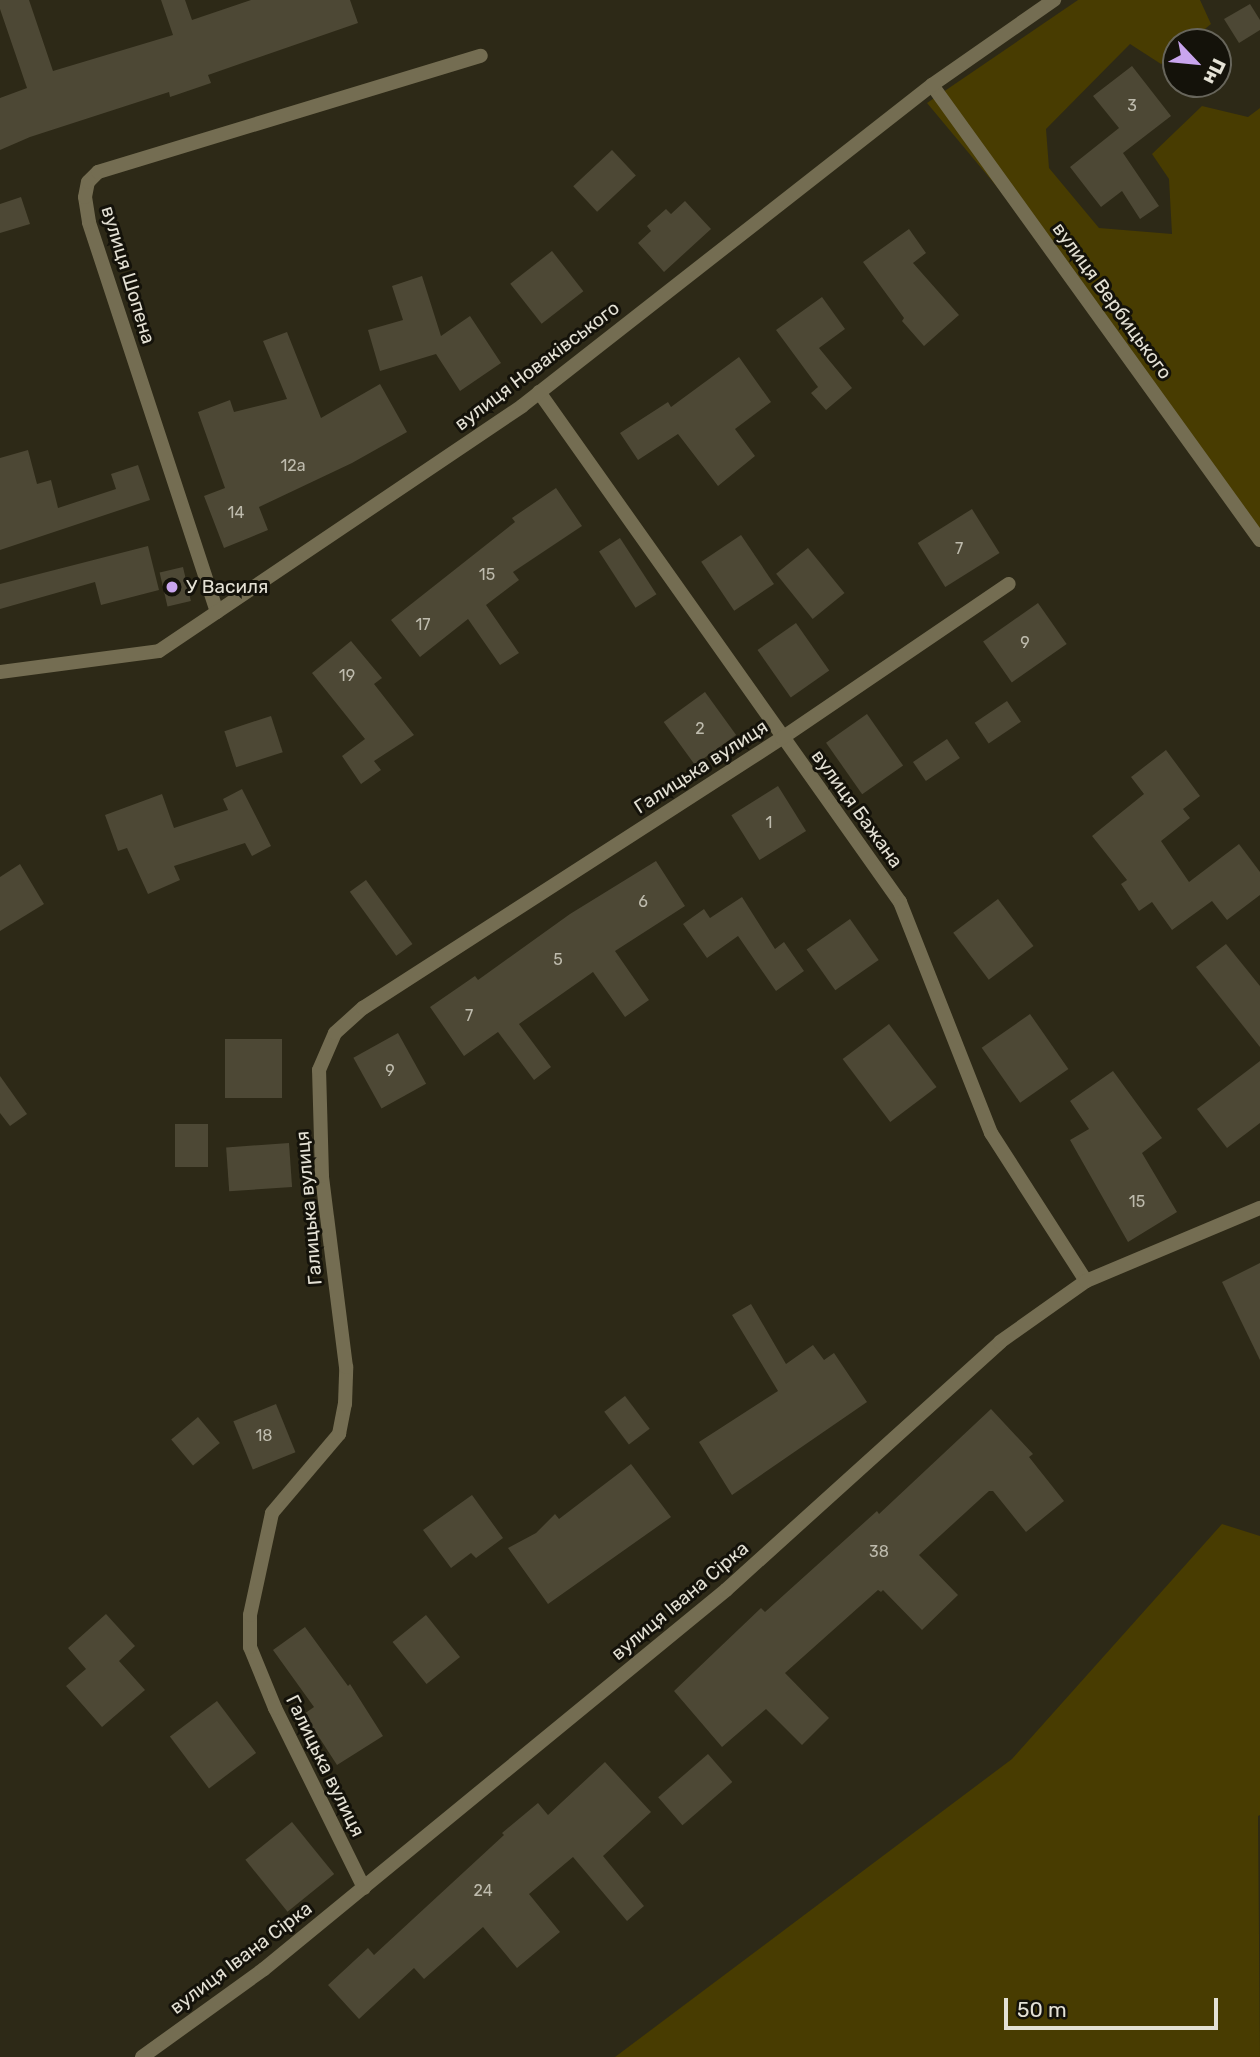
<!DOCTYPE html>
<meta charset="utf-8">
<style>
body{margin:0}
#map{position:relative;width:1260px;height:2057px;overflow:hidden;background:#2d2917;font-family:Rubik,sans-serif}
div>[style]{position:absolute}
.green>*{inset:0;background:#483c01}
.building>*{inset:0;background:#4d4835;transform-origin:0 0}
.minor>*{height:14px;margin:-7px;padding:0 7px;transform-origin:7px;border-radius:7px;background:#746d52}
.dots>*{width:19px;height:19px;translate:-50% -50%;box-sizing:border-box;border:4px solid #14120a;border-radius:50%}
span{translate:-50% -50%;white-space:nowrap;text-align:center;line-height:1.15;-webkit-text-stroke:6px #14120a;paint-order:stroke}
.number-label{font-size:16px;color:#bebbad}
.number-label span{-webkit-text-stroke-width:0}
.street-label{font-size:19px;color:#e4e1d5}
.poi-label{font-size:19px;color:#e4e1d5}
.left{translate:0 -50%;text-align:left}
.north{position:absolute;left:1162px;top:28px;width:70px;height:70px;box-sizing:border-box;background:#14120a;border:2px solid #67655b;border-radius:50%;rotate:116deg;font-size:19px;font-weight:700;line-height:28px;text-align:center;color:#e4e1d5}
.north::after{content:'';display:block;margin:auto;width:24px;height:32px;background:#c9a5ee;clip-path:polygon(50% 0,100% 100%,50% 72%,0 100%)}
.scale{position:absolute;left:1004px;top:1998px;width:214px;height:32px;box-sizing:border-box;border:4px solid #e4e1d5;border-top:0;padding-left:9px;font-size:21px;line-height:24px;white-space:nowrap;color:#e4e1d5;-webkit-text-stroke:5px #14120a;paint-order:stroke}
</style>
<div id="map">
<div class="green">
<div style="clip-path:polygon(1078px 0,1200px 0,1211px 24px,1189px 42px,1176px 42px,1176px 52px,1161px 64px,1130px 44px,1046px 129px,1049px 168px,1099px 228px,1172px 234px,1169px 179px,1152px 154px,1202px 106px,1248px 117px,1260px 108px,1260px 540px,1058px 260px,927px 103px)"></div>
<div style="clip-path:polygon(1222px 1524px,1260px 1536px,1260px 1815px,1258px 1816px,1260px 2057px,615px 2057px,1012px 1759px)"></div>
</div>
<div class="building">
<div style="clip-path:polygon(0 0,29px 0,53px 71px,173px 35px,161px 0,185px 0,192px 20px,251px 0,350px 0,358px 23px,208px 75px,211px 83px,170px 97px,169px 92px,30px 137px,0 150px,0 98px,27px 88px,0 9px)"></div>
<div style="clip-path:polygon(1250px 4px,1260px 20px,1260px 30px,1239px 43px,1224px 19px)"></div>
<div style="clip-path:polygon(1132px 66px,1171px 116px,1123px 153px,1159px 206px,1140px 219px,1122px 191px,1101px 207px,1070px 167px,1119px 128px,1093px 96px)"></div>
<div style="left:612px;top:150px;width:35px;height:53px;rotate:47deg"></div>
<div style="clip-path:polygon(21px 197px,30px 224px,0 233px,0 204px)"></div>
<div style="clip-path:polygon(685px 201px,711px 229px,664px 272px,638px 243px,651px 231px,647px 226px,666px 209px,671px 214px)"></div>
<div style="clip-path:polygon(909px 229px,926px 253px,913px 263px,959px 315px,924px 346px,902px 321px,904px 318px,863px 262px)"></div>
<div style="left:552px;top:251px;width:51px;height:53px;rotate:52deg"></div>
<div style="clip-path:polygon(422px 276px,441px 336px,470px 316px,501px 363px,460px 391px,436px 354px,380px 371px,368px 330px,403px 320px,392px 286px)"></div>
<div style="clip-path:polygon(822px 297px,845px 329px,819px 348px,852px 388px,826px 410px,811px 393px,818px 387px,776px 330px)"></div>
<div style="clip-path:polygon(287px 332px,321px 418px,380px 384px,407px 432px,352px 463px,259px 507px,268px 530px,224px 548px,204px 496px,225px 488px,198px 412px,230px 400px,234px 412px,287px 399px,263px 341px)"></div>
<div style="clip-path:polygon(739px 357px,771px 402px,735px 429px,755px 456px,718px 486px,678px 434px,638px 460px,620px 433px,668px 402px,671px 407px)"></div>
<div style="clip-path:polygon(28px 450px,37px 484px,51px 480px,58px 508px,116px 489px,111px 474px,138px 465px,150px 500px,0 550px,0 458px)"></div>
<div style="clip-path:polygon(556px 488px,582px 526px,513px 572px,519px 580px,486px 605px,519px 653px,500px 665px,468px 619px,420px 657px,391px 620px,515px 522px,512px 518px)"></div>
<div style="left:972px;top:509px;width:52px;height:64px;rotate:58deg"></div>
<div style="left:741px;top:535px;width:59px;height:48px;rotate:56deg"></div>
<div style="left:620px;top:538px;width:67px;height:25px;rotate:57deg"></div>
<div style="clip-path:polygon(148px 546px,159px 590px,101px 605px,95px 582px,0 609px,0 584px)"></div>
<div style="left:808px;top:548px;width:58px;height:41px;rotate:51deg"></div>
<div style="left:183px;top:567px;width:35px;height:24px;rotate:77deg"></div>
<div style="left:1038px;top:603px;width:50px;height:67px;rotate:55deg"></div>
<div style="left:796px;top:623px;width:58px;height:47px;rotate:55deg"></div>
<div style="clip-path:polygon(351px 641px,382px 678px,374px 684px,414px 735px,374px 761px,381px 770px,361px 784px,342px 756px,365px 739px,312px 673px)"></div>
<div style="left:705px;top:692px;width:53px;height:51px;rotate:54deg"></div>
<div style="left:1007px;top:701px;width:25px;height:39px;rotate:56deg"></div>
<div style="left:867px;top:714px;width:63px;height:50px;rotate:55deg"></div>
<div style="left:271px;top:716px;width:38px;height:49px;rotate:72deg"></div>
<div style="left:947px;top:739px;width:23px;height:41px;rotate:56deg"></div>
<div style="clip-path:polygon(1166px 750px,1200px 796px,1183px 809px,1190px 818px,1161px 841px,1189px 882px,1239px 844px,1260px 872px,1260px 895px,1227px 920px,1212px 901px,1172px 930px,1152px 902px,1139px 911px,1121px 884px,1127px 880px,1092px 836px,1144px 794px,1131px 777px)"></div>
<div style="left:778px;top:786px;width:53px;height:55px;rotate:58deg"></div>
<div style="clip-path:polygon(242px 789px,271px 846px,252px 856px,245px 843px,174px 866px,180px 880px,148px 894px,127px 848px,118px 851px,105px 815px,162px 794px,174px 828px,228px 810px,223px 799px)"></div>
<div style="clip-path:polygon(656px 861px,685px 906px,615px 951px,649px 1000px,625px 1017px,593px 972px,519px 1024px,551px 1067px,534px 1080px,498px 1032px,464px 1056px,430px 1007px,475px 976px,478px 980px,570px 914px)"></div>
<div style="clip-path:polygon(20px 864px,44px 904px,0 931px,0 877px)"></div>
<div style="left:366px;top:880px;width:79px;height:20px;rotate:54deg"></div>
<div style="clip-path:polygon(742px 897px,775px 949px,784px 942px,804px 971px,776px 991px,738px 936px,707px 958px,683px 924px,704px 909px,710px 918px)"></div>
<div style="left:998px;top:899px;width:59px;height:56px;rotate:53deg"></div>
<div style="left:850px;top:919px;width:50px;height:53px;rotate:55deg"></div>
<div style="clip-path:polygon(1226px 944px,1260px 986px,1260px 1047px,1196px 967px)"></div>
<div style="left:1030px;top:1014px;width:67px;height:59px;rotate:55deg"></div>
<div style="left:889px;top:1024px;width:79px;height:58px;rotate:53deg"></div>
<div style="left:398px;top:1033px;width:58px;height:51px;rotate:61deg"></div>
<div style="left:282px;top:1039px;width:59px;height:57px;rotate:90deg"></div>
<div style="clip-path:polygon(1260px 1061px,1260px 1123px,1227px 1148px,1197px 1109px)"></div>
<div style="clip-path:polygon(1113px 1071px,1162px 1138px,1142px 1153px,1177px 1212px,1128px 1242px,1070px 1140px,1089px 1129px,1070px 1101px)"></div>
<div style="clip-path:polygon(0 1076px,27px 1114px,10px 1126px,0 1113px)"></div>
<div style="left:175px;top:1124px;width:33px;height:43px"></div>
<div style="left:289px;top:1143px;width:44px;height:63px;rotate:86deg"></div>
<div style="clip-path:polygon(1260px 1263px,1260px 1360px,1222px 1282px)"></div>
<div style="clip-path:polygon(751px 1304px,786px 1364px,813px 1345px,824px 1360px,834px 1353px,867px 1402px,732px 1495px,699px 1442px,778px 1391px,732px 1315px)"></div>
<div style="left:625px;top:1396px;width:41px;height:26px;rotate:53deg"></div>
<div style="left:276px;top:1404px;width:52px;height:46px;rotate:68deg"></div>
<div style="clip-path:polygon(991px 1409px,1033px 1454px,1029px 1457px,1064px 1501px,1026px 1532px,993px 1491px,989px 1491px,919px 1555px,958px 1595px,922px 1630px,883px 1590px,881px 1592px,878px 1590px,785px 1673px,829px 1718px,802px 1745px,766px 1709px,722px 1747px,674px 1691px,761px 1608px,765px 1612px,877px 1511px,879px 1514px)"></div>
<div style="left:198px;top:1417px;width:34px;height:35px;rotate:50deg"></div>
<div style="clip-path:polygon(631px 1464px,671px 1517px,548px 1604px,508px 1548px,536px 1533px,555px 1514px,559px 1519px)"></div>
<div style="clip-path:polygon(472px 1495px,503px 1538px,476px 1558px,471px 1553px,451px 1568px,423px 1530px)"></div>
<div style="clip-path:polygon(106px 1614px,135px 1646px,119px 1661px,145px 1690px,102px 1727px,66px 1686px,86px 1669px,68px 1648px)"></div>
<div style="left:426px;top:1615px;width:54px;height:43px;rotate:51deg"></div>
<div style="clip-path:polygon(305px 1627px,348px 1686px,350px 1684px,383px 1736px,337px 1765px,304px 1714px,314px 1707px,273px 1650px)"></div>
<div style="left:217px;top:1701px;width:65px;height:59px;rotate:53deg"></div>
<div style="left:708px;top:1754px;width:37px;height:66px;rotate:49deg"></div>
<div style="clip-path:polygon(605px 1762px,651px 1812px,603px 1856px,644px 1906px,627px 1921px,573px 1857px,529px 1894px,560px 1932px,517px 1968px,483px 1927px,424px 1979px,414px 1968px,359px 2019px,328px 1985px,368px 1948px,374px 1955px,504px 1835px,502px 1833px,538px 1803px,548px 1815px)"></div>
<div style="left:292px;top:1822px;width:67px;height:60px;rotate:51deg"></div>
</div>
<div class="minor">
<div style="left:932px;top:85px;width:561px;rotate:54.21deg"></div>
<div style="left:539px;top:392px;width:625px;rotate:54.71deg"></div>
<div style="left:900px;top:902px;width:248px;rotate:68.5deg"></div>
<div style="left:991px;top:1133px;width:176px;rotate:57.3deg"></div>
<div style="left:217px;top:612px;width:410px;rotate:-108.2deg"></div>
<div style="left:89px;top:222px;width:25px;rotate:-99deg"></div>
<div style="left:85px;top:197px;width:15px;rotate:-79deg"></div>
<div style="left:88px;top:182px;width:14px;rotate:-45deg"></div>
<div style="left:98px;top:172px;width:400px;rotate:-16.9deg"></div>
<div style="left:0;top:672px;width:160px;rotate:-7.5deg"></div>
<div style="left:159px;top:651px;width:438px;rotate:-34deg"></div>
<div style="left:522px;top:406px;width:521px;rotate:-38.06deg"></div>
<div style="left:932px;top:85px;width:149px;rotate:-34.9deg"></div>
<div style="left:364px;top:1888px;width:201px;rotate:-116.3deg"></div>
<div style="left:275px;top:1708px;width:66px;rotate:-112.3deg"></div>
<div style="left:250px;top:1647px;width:32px;rotate:-90deg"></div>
<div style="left:250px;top:1615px;width:104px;rotate:-77.8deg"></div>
<div style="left:272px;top:1513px;width:104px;rotate:-49.7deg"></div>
<div style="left:339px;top:1434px;width:31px;rotate:-79deg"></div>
<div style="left:345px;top:1404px;width:37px;rotate:-88deg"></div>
<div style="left:346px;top:1367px;width:193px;rotate:-97.2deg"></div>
<div style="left:322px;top:1176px;width:106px;rotate:-91.6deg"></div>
<div style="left:319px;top:1070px;width:40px;rotate:-66.6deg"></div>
<div style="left:335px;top:1033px;width:38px;rotate:-42deg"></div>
<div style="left:363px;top:1008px;width:498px;rotate:-32.8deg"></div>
<div style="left:782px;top:738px;width:274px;rotate:-34.2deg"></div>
<div style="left:142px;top:2057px;width:150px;rotate:-35.8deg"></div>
<div style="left:264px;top:1969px;width:598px;rotate:-39.36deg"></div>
<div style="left:726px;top:1590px;width:370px;rotate:-42.1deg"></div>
<div style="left:1000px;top:1342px;width:105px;rotate:-35.3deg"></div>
<div style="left:1086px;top:1281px;width:189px;rotate:-22.8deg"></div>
</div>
<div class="dots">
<div style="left:172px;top:587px;background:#c9a5ee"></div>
</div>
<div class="number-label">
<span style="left:1132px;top:106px">3</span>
<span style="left:293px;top:466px">12а</span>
<span style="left:236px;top:513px">14</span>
<span style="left:959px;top:549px">7</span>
<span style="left:487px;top:575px">15</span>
<span style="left:423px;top:625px">17</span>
<span style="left:1025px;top:643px">9</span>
<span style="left:347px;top:676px">19</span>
<span style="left:700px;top:729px">2</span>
<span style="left:769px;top:823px">1</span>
<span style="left:643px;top:902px">6</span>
<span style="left:558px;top:960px">5</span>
<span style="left:469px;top:1016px">7</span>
<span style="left:390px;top:1071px">9</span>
<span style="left:1137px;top:1202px">15</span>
<span style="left:264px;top:1436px">18</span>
<span style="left:879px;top:1552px">38</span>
<span style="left:483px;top:1891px">24</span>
</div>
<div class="street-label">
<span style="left:128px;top:275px;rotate:73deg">вулиця Шопена</span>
<span style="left:1112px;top:301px;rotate:54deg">вулиця Вербицького</span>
<span style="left:537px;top:366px;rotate:-37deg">вулиця Новаківського</span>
<span style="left:701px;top:767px;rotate:-33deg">Галицька вулиця</span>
<span style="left:857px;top:809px;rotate:54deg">вулиця Бажана</span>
<span style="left:309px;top:1208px;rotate:-95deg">Галицька вулиця</span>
<span style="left:680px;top:1601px;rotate:-40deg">вулиця Івана Сірка</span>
<span style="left:325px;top:1766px;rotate:64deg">Галицька вулиця</span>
<span style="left:241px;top:1958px;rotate:-37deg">вулиця Івана Сірка</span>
</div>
<div class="poi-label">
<span class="left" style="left:186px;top:587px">У Василя</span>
</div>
<div class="north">Пн</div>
<div class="scale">50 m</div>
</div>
